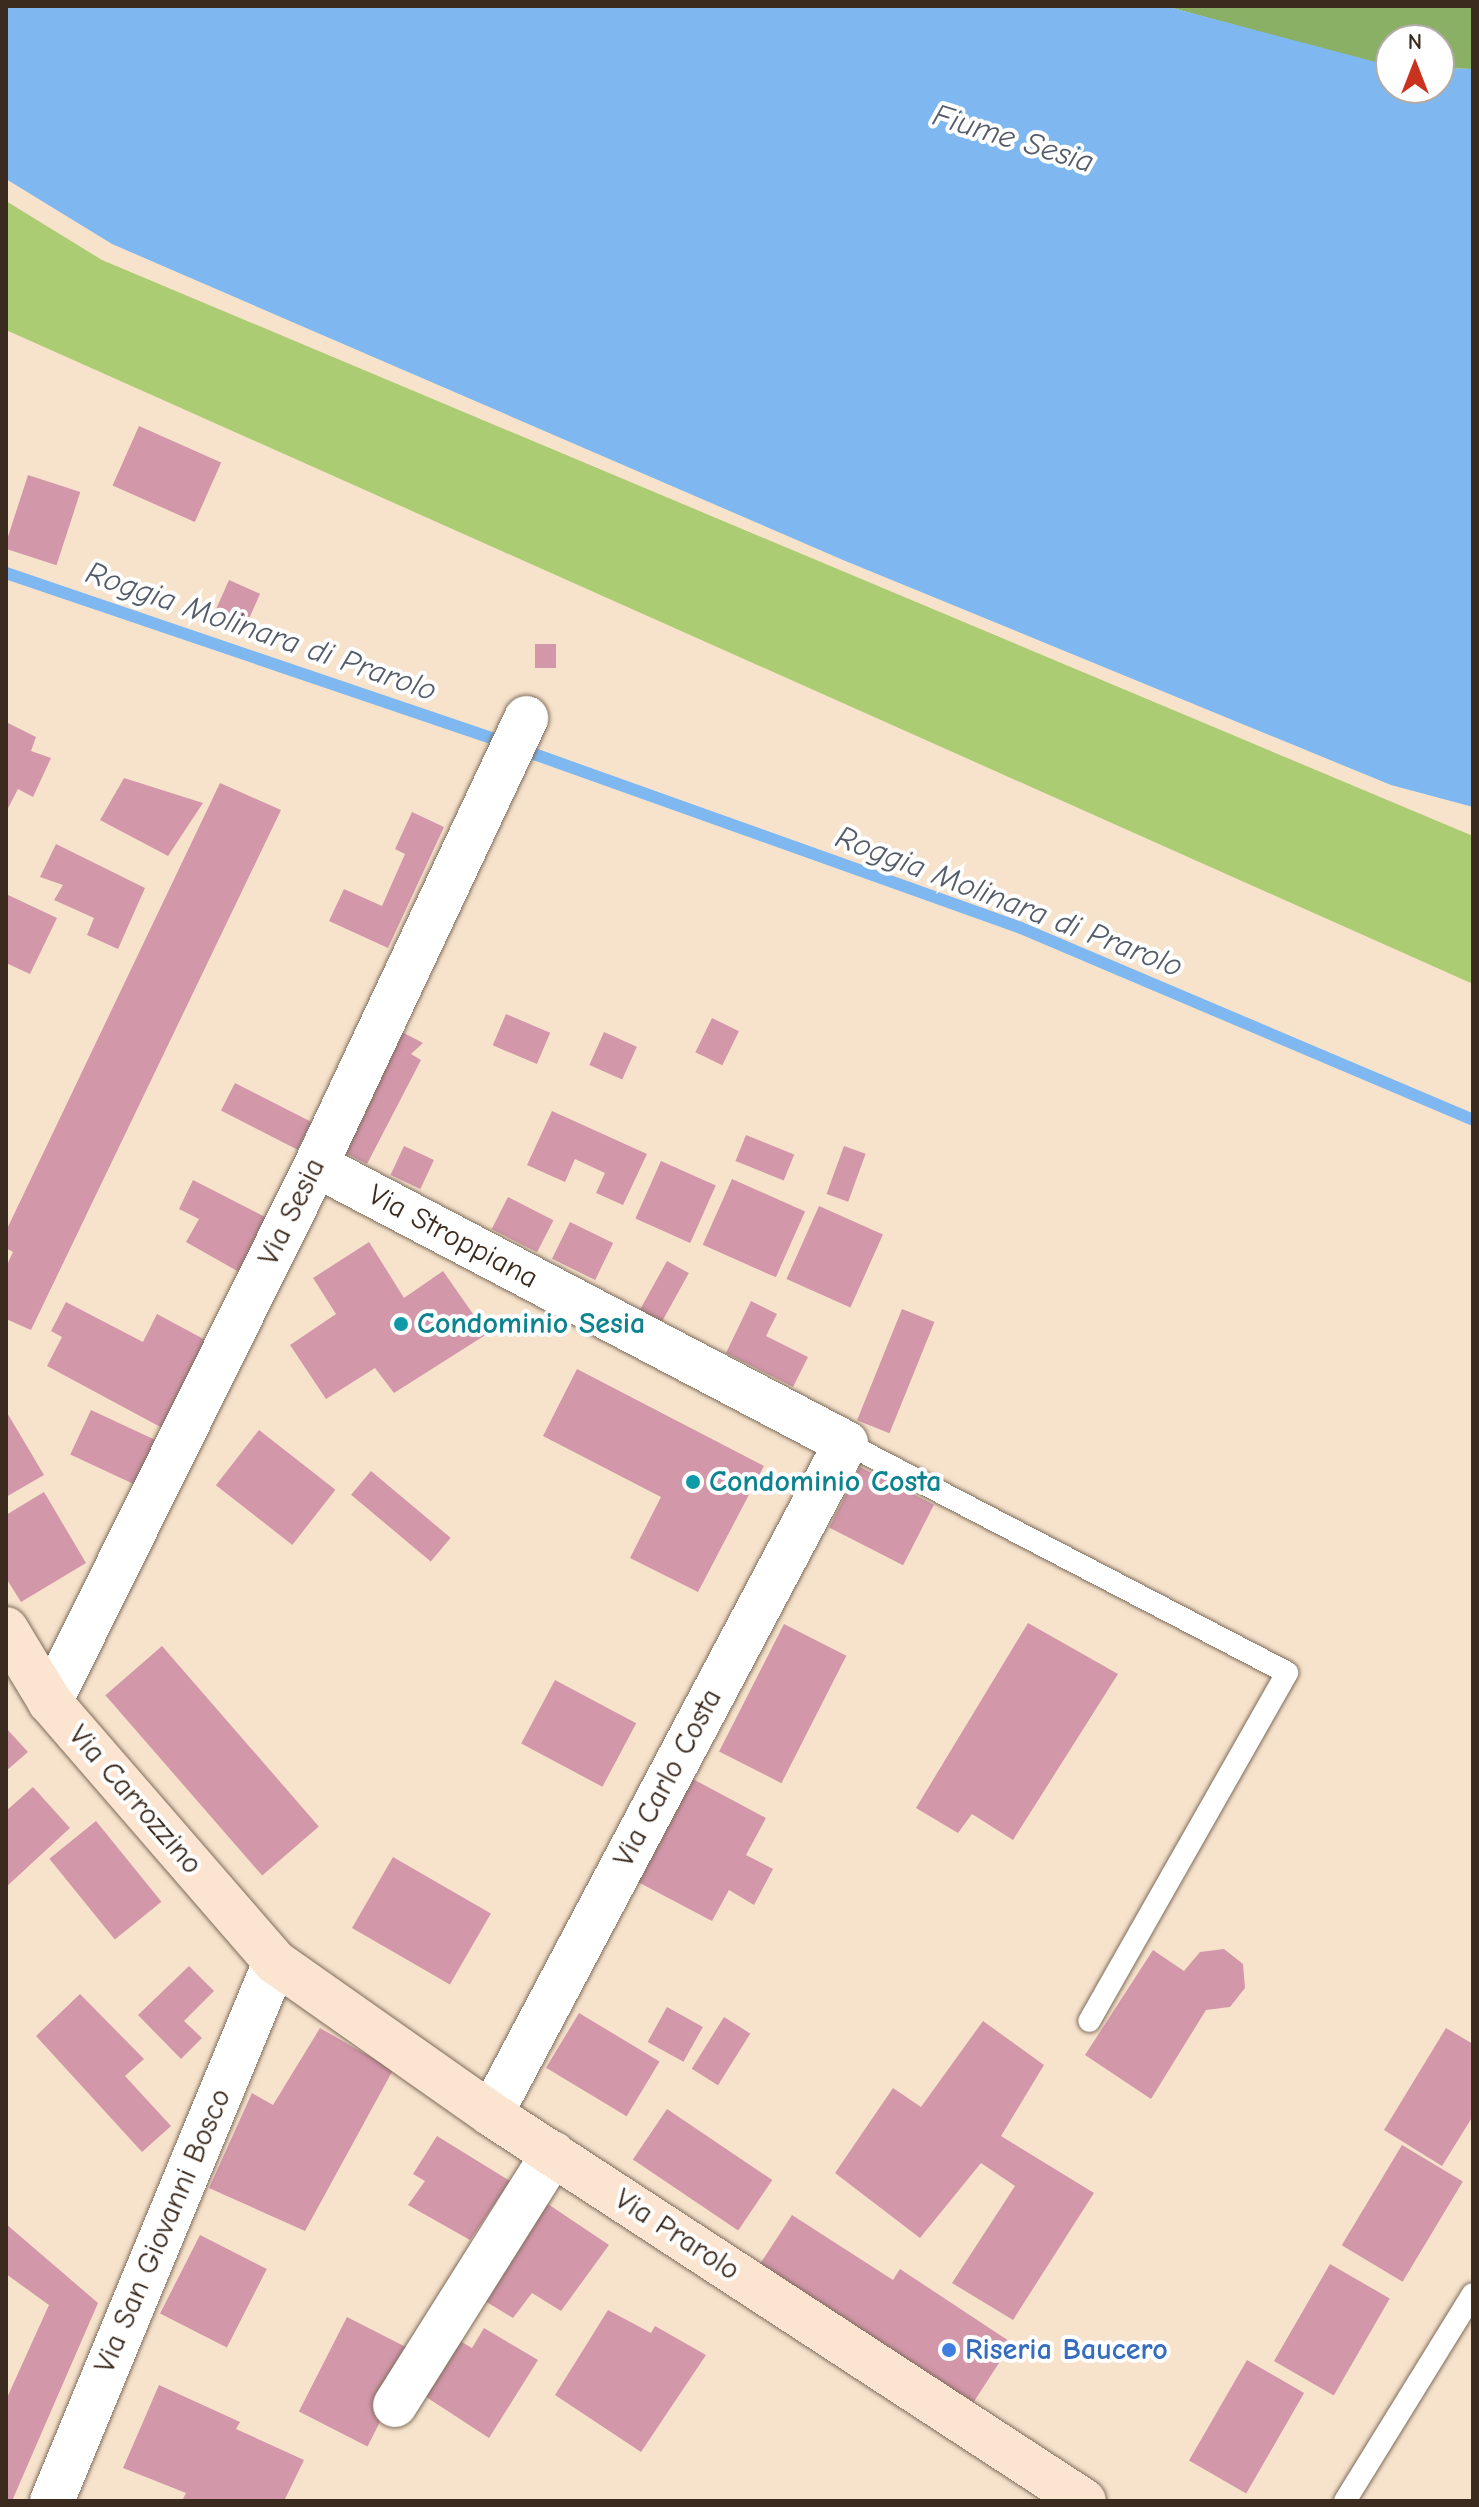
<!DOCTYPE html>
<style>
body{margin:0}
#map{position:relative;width:1479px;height:2507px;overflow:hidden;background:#f7e3cc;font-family:"Comic Neue",sans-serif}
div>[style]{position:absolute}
.green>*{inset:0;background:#accc73}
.forest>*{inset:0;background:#89b065}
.water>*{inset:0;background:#7fb8f0}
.stream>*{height:12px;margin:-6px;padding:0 6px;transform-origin:6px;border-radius:6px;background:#7fb8f0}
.building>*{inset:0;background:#d397aa;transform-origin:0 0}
.roads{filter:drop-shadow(0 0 2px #7d6b5b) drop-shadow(0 0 2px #7d6b5b)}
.lane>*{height:22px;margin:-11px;padding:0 11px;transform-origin:11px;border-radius:11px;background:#fff}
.street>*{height:44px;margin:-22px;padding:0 22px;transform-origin:22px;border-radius:22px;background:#fff}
.secondary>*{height:44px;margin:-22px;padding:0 22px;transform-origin:22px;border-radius:22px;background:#fce5d0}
.dots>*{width:22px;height:22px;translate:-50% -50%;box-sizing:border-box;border:4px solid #fff;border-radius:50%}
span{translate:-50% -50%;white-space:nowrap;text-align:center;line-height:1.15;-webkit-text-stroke:8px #fff;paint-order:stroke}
.street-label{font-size:30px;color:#3b2a1e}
.culture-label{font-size:30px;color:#0d838f;font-weight:700}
.left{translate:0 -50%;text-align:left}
.shop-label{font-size:30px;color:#366cbe;font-weight:700}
.water-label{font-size:32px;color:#535c68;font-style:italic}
.frame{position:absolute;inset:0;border:8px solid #3b2a1e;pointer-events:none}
.north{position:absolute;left:1375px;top:24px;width:80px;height:80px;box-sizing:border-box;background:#fff;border:2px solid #b1aaa5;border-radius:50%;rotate:0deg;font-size:22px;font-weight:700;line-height:32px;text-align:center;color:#3b2a1e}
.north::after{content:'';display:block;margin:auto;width:28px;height:36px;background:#c8321e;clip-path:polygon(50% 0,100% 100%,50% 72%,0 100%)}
</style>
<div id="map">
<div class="green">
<div style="clip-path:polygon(6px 201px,102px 260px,1473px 836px,1473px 984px,6px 330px)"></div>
</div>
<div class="forest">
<div style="clip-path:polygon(1165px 6px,1473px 6px,1473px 69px,1439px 68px,1439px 40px,1391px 40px,1391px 66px,1381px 65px)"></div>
</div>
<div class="water">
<div style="clip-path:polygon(6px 6px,1165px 6px,1391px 66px,1391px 88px,1439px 88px,1439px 68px,1473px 69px,1473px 807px,1391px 785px,843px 560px,112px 244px,6px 179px)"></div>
</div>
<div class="stream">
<div style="left:6px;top:573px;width:522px;rotate:18.78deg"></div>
<div style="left:520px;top:749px;width:532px;rotate:19.66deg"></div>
<div style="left:1021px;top:928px;width:491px;rotate:23deg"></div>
</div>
<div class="building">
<div style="left:139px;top:426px;width:90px;height:65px;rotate:24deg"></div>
<div style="left:28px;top:475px;width:55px;height:77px;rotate:18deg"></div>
<div style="left:229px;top:580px;width:34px;height:38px;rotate:24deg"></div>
<div style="left:535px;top:644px;width:21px;height:24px"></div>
<div style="clip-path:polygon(6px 722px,36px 737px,31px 751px,51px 758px,33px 797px,18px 789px,6px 812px)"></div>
<div style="clip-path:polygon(124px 778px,203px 803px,168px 856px,100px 820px)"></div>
<div style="clip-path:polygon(220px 783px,281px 810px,31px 1330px,6px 1319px,6px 1267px,13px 1252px,6px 1248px,6px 1231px)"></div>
<div style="clip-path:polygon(412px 812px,444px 827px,388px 948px,329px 921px,344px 889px,382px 906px,405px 854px,395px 849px)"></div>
<div style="clip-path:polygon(56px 844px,145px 888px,118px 949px,87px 935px,94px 918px,54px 900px,63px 885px,40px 877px)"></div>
<div style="clip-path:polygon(6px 894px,57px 918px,30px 974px,6px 963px)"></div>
<div style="left:506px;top:1014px;width:48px;height:34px;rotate:23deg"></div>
<div style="left:712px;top:1018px;width:30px;height:38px;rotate:26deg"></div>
<div style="clip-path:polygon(402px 1032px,423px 1043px,411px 1054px,421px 1060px,367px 1164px,336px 1148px)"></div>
<div style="left:604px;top:1032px;width:36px;height:36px;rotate:24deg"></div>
<div style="left:235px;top:1083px;width:86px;height:31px;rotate:27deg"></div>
<div style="clip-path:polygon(552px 1111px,647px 1154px,623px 1205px,596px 1193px,605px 1173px,575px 1159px,565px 1182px,527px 1165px)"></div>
<div style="left:746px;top:1135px;width:52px;height:28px;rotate:22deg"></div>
<div style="left:404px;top:1146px;width:33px;height:32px;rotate:25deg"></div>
<div style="left:844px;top:1146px;width:23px;height:51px;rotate:20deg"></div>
<div style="left:661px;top:1161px;width:60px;height:63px;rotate:24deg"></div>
<div style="left:732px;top:1179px;width:80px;height:72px;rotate:24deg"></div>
<div style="clip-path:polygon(193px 1180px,267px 1218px,239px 1272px,186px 1242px,199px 1219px,179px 1209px)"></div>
<div style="left:508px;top:1197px;width:51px;height:36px;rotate:27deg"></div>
<div style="left:819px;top:1206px;width:70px;height:80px;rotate:24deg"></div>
<div style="left:570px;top:1222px;width:48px;height:41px;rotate:26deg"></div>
<div style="clip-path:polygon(369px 1242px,404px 1298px,443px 1271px,487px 1334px,394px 1393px,375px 1368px,326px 1399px,290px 1345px,336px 1314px,313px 1278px)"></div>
<div style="left:667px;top:1261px;width:25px;height:57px;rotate:29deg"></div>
<div style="clip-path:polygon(751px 1301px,777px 1314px,766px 1336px,808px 1357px,793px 1387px,726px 1353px)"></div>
<div style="clip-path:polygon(66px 1302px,143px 1342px,157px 1314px,211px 1343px,166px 1430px,47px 1366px,62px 1337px,51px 1331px)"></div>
<div style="left:902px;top:1309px;width:35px;height:120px;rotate:22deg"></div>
<div style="clip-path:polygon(577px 1369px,764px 1466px,698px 1592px,630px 1558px,661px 1497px,543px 1436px)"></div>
<div style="left:91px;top:1410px;width:74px;height:49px;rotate:25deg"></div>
<div style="clip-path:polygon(6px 1411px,44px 1475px,6px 1497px)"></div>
<div style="left:259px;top:1430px;width:97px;height:70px;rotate:38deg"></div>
<div style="left:860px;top:1467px;width:83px;height:68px;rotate:27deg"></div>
<div style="left:371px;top:1471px;width:104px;height:31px;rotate:40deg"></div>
<div style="clip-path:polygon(44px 1492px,86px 1563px,21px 1602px,6px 1578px,6px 1515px)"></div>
<div style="clip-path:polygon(1028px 1623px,1118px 1674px,1013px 1840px,972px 1814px,958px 1833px,916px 1808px)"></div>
<div style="left:784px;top:1624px;width:70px;height:143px;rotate:27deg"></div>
<div style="left:162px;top:1646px;width:239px;height:75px;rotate:49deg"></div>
<div style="left:555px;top:1680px;width:92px;height:72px;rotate:28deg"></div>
<div style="clip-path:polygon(6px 1728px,28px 1752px,6px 1771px)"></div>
<div style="clip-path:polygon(691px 1778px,766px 1818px,746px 1855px,773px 1869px,754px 1905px,729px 1890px,712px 1921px,636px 1881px)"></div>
<div style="clip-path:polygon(33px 1787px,70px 1828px,6px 1887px,6px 1811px)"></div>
<div style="left:96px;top:1821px;width:104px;height:60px;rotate:51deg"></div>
<div style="left:393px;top:1857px;width:113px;height:82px;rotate:30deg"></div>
<div style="clip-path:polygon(1224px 1949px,1243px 1964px,1245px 1988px,1230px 2007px,1206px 2010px,1151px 2099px,1085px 2055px,1153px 1950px,1184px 1971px,1200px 1952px)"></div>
<div style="clip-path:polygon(189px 1966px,214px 1991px,184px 2021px,202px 2038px,181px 2059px,138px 2015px)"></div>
<div style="clip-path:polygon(80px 1994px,144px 2059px,125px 2076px,171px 2126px,142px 2152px,36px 2036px)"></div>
<div style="left:667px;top:2007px;width:41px;height:40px;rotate:29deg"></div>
<div style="left:579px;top:2013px;width:94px;height:64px;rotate:31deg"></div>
<div style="left:724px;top:2017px;width:31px;height:61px;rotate:32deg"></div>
<div style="clip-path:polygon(983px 2021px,1044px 2065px,1001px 2136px,1094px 2193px,1013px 2320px,952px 2283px,1015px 2186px,981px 2163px,920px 2238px,835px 2173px,893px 2088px,921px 2107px)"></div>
<div style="clip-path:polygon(320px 2028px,393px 2070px,305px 2231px,209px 2188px,252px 2093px,273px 2105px)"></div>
<div style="clip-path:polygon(1446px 2028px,1473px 2044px,1473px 2116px,1442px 2166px,1384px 2130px)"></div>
<div style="left:667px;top:2109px;width:127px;height:61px;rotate:34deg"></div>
<div style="clip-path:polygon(437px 2136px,510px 2181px,470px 2240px,408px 2205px,425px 2181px,413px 2174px)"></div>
<div style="left:1402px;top:2145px;width:71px;height:117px;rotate:31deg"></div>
<div style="clip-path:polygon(542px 2200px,609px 2245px,561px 2311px,532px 2293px,513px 2318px,480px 2298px)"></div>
<div style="clip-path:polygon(792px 2215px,893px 2280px,900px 2269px,1012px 2343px,973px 2403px,760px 2264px)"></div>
<div style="clip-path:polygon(6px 2224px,98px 2303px,12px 2501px,6px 2501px,6px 2400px,49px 2305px,6px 2274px)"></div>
<div style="left:200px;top:2235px;width:75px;height:88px;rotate:27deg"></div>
<div style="left:1330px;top:2264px;width:69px;height:112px;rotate:30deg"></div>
<div style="clip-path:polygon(608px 2310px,651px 2333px,655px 2326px,706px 2355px,641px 2452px,555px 2395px)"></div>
<div style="left:347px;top:2317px;width:77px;height:106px;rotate:27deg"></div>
<div style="clip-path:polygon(484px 2328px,538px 2360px,489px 2438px,420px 2393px,455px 2338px,472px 2348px)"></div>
<div style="left:1247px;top:2360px;width:66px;height:116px;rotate:30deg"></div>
<div style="clip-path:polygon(159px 2385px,240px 2422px,236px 2429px,304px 2460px,284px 2501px,182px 2501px,186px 2493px,123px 2468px)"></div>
</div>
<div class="roads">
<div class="lane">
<div style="left:846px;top:1443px;width:497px;rotate:27.5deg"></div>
<div style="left:1287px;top:1673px;width:400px;rotate:119.6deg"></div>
<div style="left:1345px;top:2501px;width:243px;rotate:-58.3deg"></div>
</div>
<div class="street">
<div style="left:316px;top:1165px;width:598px;rotate:27.68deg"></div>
<div style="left:846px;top:1443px;width:759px;rotate:117.88deg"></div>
<div style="left:50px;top:1702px;width:599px;rotate:-63.65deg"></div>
<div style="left:316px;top:1165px;width:494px;rotate:-64.8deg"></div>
<div style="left:395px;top:2405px;width:297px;rotate:-57.8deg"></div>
<div style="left:52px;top:2501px;width:583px;rotate:-67.52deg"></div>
</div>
<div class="secondary">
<div style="left:6px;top:1629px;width:85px;rotate:58.9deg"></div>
<div style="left:50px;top:1702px;width:344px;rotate:49.1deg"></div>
<div style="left:275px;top:1962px;width:264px;rotate:35.1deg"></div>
<div style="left:491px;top:2114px;width:708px;rotate:33.13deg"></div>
</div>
</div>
<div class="dots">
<div style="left:401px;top:1324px;background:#0f9aa8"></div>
<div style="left:693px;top:1482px;background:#0f9aa8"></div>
<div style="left:949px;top:2350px;background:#3f7fe0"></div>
</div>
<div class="street-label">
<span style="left:292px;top:1212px;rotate:-64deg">Via Sesia</span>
<span style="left:453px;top:1237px;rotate:28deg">Via Stroppiana</span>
<span style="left:668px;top:1778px;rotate:-62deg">Via Carlo Costa</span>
<span style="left:135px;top:1800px;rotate:49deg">Via Carrozzino</span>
<span style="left:163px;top:2231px;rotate:-67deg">Via San Giovanni Bosco</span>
<span style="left:677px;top:2235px;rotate:33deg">Via Prarolo</span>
</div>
<div class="culture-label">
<span class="left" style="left:417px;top:1324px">Condominio Sesia</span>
<span class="left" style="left:709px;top:1482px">Condominio Costa</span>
</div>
<div class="shop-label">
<span class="left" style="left:965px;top:2350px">Riseria Baucero</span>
</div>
<div class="water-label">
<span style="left:1013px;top:139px;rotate:17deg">Fiume Sesia</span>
<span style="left:261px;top:632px;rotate:19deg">Roggia Molinara di Prarolo</span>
<span style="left:1009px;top:902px;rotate:21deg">Roggia Molinara di Prarolo</span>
</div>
<div class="frame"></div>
<div class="north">N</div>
</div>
